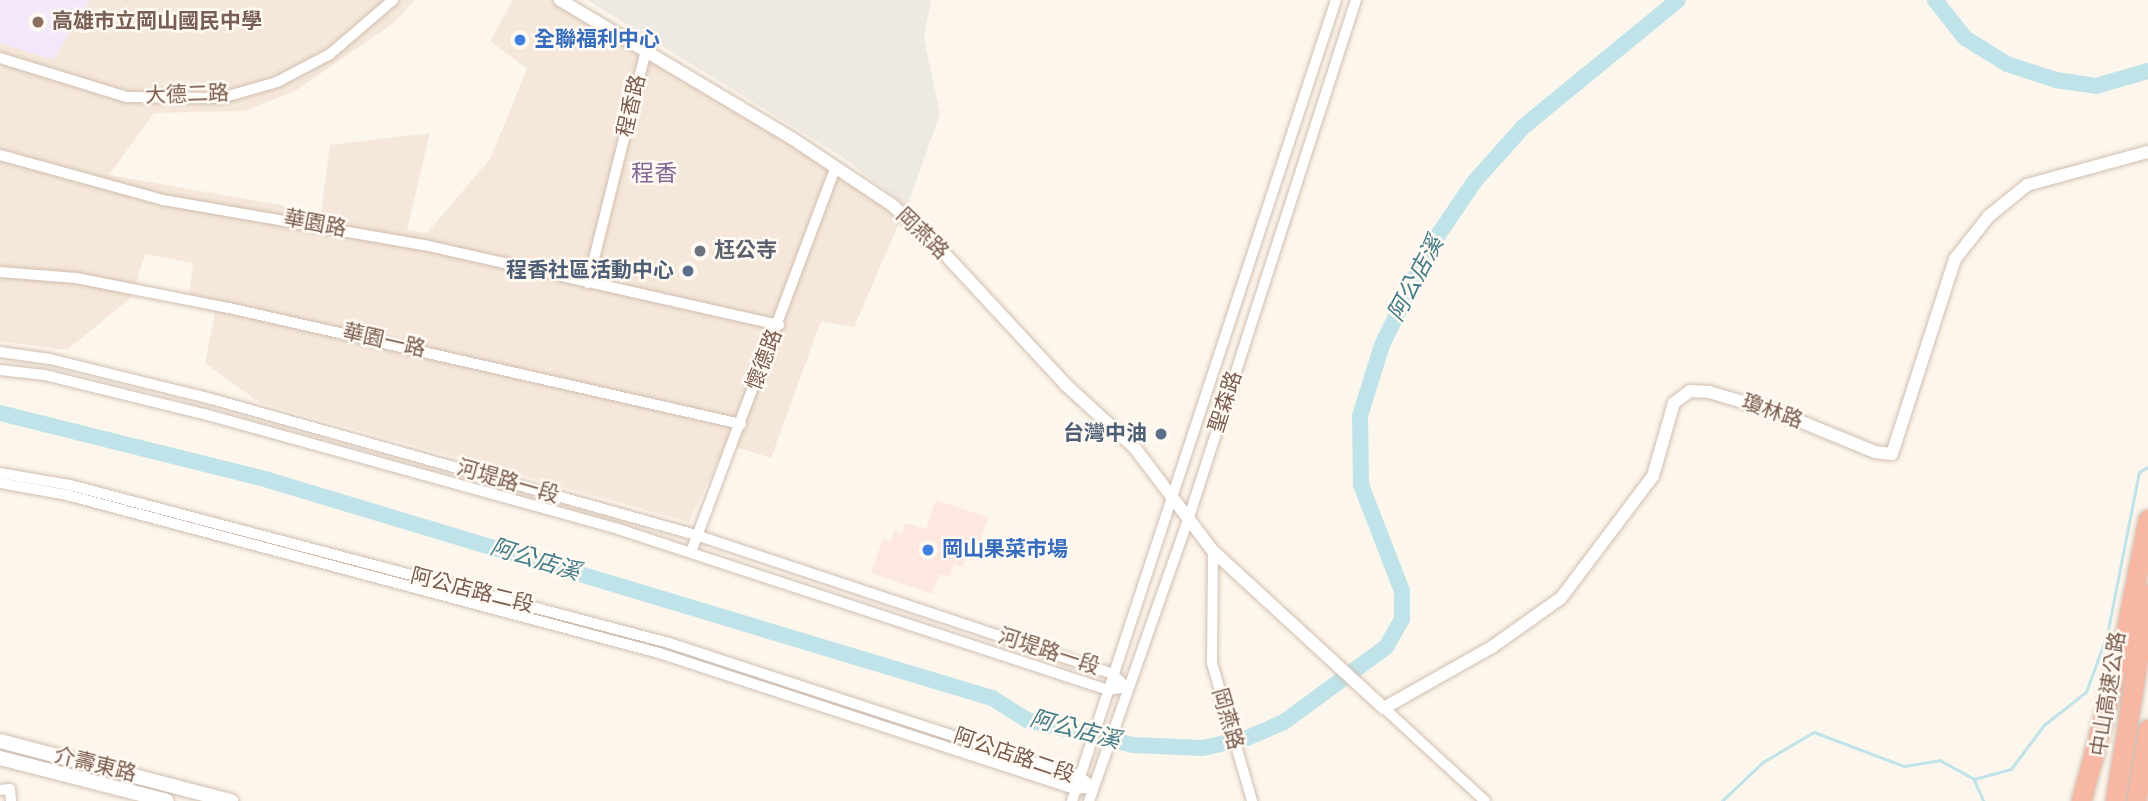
<!DOCTYPE html>
<meta charset="utf-8">
<style>
body{margin:0}
#map{position:relative;width:2148px;height:801px;overflow:hidden;background:#fdf6ec;font-family:"Sofia Sans Condensed","Noto Sans TC",sans-serif}
div>[style]{position:absolute}
.residential>*{inset:0;background:#f5e8da}
.commercial>*{inset:0;background:#fde8e0}
.industrial>*{inset:0;background:#efe9e4}
.education>*{inset:0;background:#f3e8fa}
.stream>*{height:2.5px;margin:-1.25px;padding:0 1.25px;transform-origin:1.25px;border-radius:1.25px;background:#bfe3e8}
.river>*{height:16px;margin:-8px;padding:0 8px;transform-origin:8px;border-radius:8px;background:#bfe3e8}
.roads{filter:drop-shadow(0 0 2px #d1beb0) drop-shadow(0 0 2px #d1beb0)}
.minor>*{height:10px;margin:-5px;padding:0 5px;transform-origin:5px;border-radius:5px;background:#fff}
.tertiary>*{height:12px;margin:-6px;padding:0 6px;transform-origin:6px;border-radius:6px;background:#fff}
.secondary>*{height:14px;margin:-7px;padding:0 7px;transform-origin:7px;border-radius:7px;background:#fff}
.motorway>*{height:19px;margin:-9.5px;padding:0 9.5px;transform-origin:9.5px;border-radius:9.5px;background:#f7b7a3}
.dots>*{width:19px;height:19px;translate:-50% -50%;box-sizing:border-box;border:4px solid #fffaf3;border-radius:50%}
span{translate:-50% -50%;white-space:nowrap;text-align:center;line-height:1.15;-webkit-text-stroke:5px #fffaf3;paint-order:stroke}
.education-label{font-size:21px;color:#785e54;font-weight:700}
.left{translate:0 -50%;text-align:left}
.shop-label{font-size:21px;color:#366cbe;font-weight:700}
.street-label{font-size:21px;color:#7a5c4d}
.worship-label{font-size:21px;color:#5b616d;font-weight:700}
.service-label{font-size:21px;color:#4e5e75;font-weight:700}
.right{translate:-100% -50%;text-align:right}
.neighbourhood-label{font-size:23px;color:#846695}
.water-label{font-size:23px;color:#437c86;font-style:italic}
</style>
<div id="map">
<div class="residential">
<div style="clip-path:polygon(0 0,415px 0,392px 24px,295px 91px,245px 111px,154px 113px,109px 175px,321px 212px,330px 145px,430px 133px,407px 230px,427px 233px,490px 159px,527px 69px,490px 41px,513px 0,563px 0,903px 214px,854px 327px,821px 321px,771px 458px,726px 444px,689px 522px,260px 403px,205px 363px,215px 313px,188px 306px,193px 263px,145px 254px,132px 297px,67px 350px,0 341px)"></div>
</div>
<div class="commercial">
<div style="clip-path:polygon(936px 500px,988px 517px,974px 560px,966px 558px,963px 567px,954px 564px,950px 577px,939px 574px,932px 594px,871px 573px,883px 539px,891px 541px,894px 531px,902px 533px,905px 523px,926px 529px)"></div>
</div>
<div class="industrial">
<div style="clip-path:polygon(587px 0,931px 0,924px 38px,940px 114px,907px 207px,844px 158px)"></div>
</div>
<div class="education">
<div style="clip-path:polygon(0 0,90px 0,53px 60px,0 43px)"></div>
</div>
<div class="stream">
<div style="left:1974px;top:779px;width:38px;rotate:-15deg"></div>
<div style="left:2011px;top:769px;width:55px;rotate:-53.1deg"></div>
<div style="left:2044px;top:725px;width:53px;rotate:-38.2deg"></div>
<div style="left:2086px;top:692px;width:61px;rotate:-69.8deg"></div>
<div style="left:2107px;top:635px;width:166px;rotate:-78.9deg"></div>
<div style="left:2139px;top:472px;width:10px;rotate:-29deg"></div>
<div style="left:1722px;top:801px;width:57px;rotate:-43.6deg"></div>
<div style="left:1763px;top:762px;width:59px;rotate:-30.5deg"></div>
<div style="left:1814px;top:732px;width:96px;rotate:20.7deg"></div>
<div style="left:1904px;top:766px;width:36px;rotate:-9deg"></div>
<div style="left:1940px;top:760px;width:39px;rotate:29deg"></div>
<div style="left:1974px;top:779px;width:24px;rotate:66deg"></div>
</div>
<div class="river">
<div style="left:1935px;top:0;width:48px;rotate:51.7deg"></div>
<div style="left:1965px;top:38px;width:49px;rotate:31.8deg"></div>
<div style="left:2007px;top:64px;width:52px;rotate:18.1deg"></div>
<div style="left:2056px;top:80px;width:40px;rotate:8.5deg"></div>
<div style="left:2096px;top:86px;width:54px;rotate:-16.1deg"></div>
<div style="left:0;top:413px;width:276px;rotate:14deg"></div>
<div style="left:268px;top:480px;width:756px;rotate:16.76deg"></div>
<div style="left:992px;top:698px;width:41px;rotate:32.2deg"></div>
<div style="left:1027px;top:720px;width:109px;rotate:13.3deg"></div>
<div style="left:1133px;top:745px;width:70px;rotate:2.5deg"></div>
<div style="left:1203px;top:748px;width:45px;rotate:-12.8deg"></div>
<div style="left:1247px;top:738px;width:40px;rotate:-23.4deg"></div>
<div style="left:1284px;top:722px;width:127px;rotate:-36.3deg"></div>
<div style="left:1386px;top:647px;width:32px;rotate:-60deg"></div>
<div style="left:1402px;top:619px;width:28px;rotate:-90deg"></div>
<div style="left:1402px;top:591px;width:114px;rotate:-111.1deg"></div>
<div style="left:1361px;top:485px;width:69px;rotate:-90.8deg"></div>
<div style="left:1360px;top:416px;width:74px;rotate:-72.8deg"></div>
<div style="left:1382px;top:345px;width:109px;rotate:-63.9deg"></div>
<div style="left:1430px;top:247px;width:78px;rotate:-55.9deg"></div>
<div style="left:1474px;top:182px;width:74px;rotate:-48.3deg"></div>
<div style="left:1523px;top:127px;width:200px;rotate:-39.3deg"></div>
</div>
<div class="roads">
<div class="minor">
<div style="left:0;top:58px;width:133px;rotate:17.1deg"></div>
<div style="left:127px;top:97px;width:94px;rotate:0.6deg"></div>
<div style="left:221px;top:98px;width:58px;rotate:-15.9deg"></div>
<div style="left:277px;top:82px;width:60px;rotate:-27.8deg"></div>
<div style="left:330px;top:54px;width:83px;rotate:-40.6deg"></div>
<div style="left:0;top:155px;width:169px;rotate:15.4deg"></div>
<div style="left:163px;top:200px;width:265px;rotate:9.8deg"></div>
<div style="left:424px;top:245px;width:364px;rotate:12.7deg"></div>
<div style="left:0;top:272px;width:76px;rotate:4.5deg"></div>
<div style="left:76px;top:278px;width:156px;rotate:11.1deg"></div>
<div style="left:229px;top:308px;width:525px;rotate:12.77deg"></div>
<div style="left:588px;top:283px;width:239px;rotate:-76deg"></div>
<div style="left:0;top:352px;width:50px;rotate:8deg"></div>
<div style="left:50px;top:359px;width:163px;rotate:13.9deg"></div>
<div style="left:208px;top:398px;width:507px;rotate:15.68deg"></div>
<div style="left:696px;top:535px;width:440px;rotate:18.4deg"></div>
<div style="left:1113px;top:674px;width:18px;rotate:45deg"></div>
<div style="left:0;top:370px;width:45px;rotate:6.3deg"></div>
<div style="left:45px;top:375px;width:164px;rotate:13.8deg"></div>
<div style="left:204px;top:414px;width:430px;rotate:15.5deg"></div>
<div style="left:618px;top:529px;width:516px;rotate:18.19deg"></div>
<div style="left:1108px;top:690px;width:18px;rotate:-9deg"></div>
<div style="left:0;top:473px;width:71px;rotate:9.7deg"></div>
<div style="left:70px;top:485px;width:619px;rotate:14.78deg"></div>
<div style="left:669px;top:643px;width:432px;rotate:18.1deg"></div>
<div style="left:1080px;top:777px;width:16px;rotate:38deg"></div>
<div style="left:0;top:483px;width:68px;rotate:10.2deg"></div>
<div style="left:67px;top:495px;width:613px;rotate:14.94deg"></div>
<div style="left:659px;top:653px;width:439px;rotate:18.1deg"></div>
<div style="left:1076px;top:789px;width:17px;rotate:-7deg"></div>
<div style="left:1213px;top:551px;width:112px;rotate:90.5deg"></div>
<div style="left:1212px;top:663px;width:144px;rotate:73.8deg"></div>
<div style="left:691px;top:552px;width:411px;rotate:-69.4deg"></div>
<div style="left:1384px;top:708px;width:137px;rotate:42.6deg"></div>
<div style="left:0;top:790px;width:10px;rotate:-6deg"></div>
<div style="left:10px;top:789px;width:12px;rotate:85deg"></div>
<div style="left:1072px;top:801px;width:843px;rotate:-71.76deg"></div>
<div style="left:1089px;top:801px;width:301px;rotate:-70.6deg"></div>
<div style="left:1189px;top:517px;width:543px;rotate:-72.1deg"></div>
</div>
<div class="tertiary">
<div style="left:560px;top:0;width:271px;rotate:30.8deg"></div>
<div style="left:793px;top:139px;width:119px;rotate:33.7deg"></div>
<div style="left:892px;top:205px;width:68px;rotate:42.6deg"></div>
<div style="left:942px;top:251px;width:183px;rotate:47.2deg"></div>
<div style="left:1066px;top:385px;width:92px;rotate:42.4deg"></div>
<div style="left:1134px;top:447px;width:131px;rotate:52.8deg"></div>
<div style="left:1213px;top:551px;width:232px;rotate:42.6deg"></div>
<div style="left:1384px;top:708px;width:124px;rotate:-29.5deg"></div>
<div style="left:1492px;top:647px;width:85px;rotate:-35.4deg"></div>
<div style="left:1561px;top:598px;width:153px;rotate:-53deg"></div>
<div style="left:1653px;top:476px;width:76px;rotate:-74deg"></div>
<div style="left:1674px;top:403px;width:20px;rotate:-37deg"></div>
<div style="left:1690px;top:391px;width:19px;rotate:3deg"></div>
<div style="left:1709px;top:392px;width:74px;rotate:16.5deg"></div>
<div style="left:1780px;top:413px;width:103px;rotate:22.3deg"></div>
<div style="left:1875px;top:452px;width:17px;rotate:7deg"></div>
<div style="left:1892px;top:454px;width:205px;rotate:-72.1deg"></div>
<div style="left:1955px;top:259px;width:55px;rotate:-51.7deg"></div>
<div style="left:1989px;top:216px;width:49px;rotate:-39.2deg"></div>
<div style="left:2027px;top:185px;width:125px;rotate:-15.3deg"></div>
</div>
<div class="secondary">
<div style="left:0;top:741px;width:239px;rotate:14.6deg"></div>
<div style="left:0;top:758px;width:172px;rotate:14.4deg"></div>
</div>
<div class="motorway">
<div style="left:2081px;top:801px;width:167px;rotate:-75deg"></div>
<div style="left:2124px;top:640px;width:123px;rotate:-78.8deg"></div>
<div style="left:2115px;top:801px;width:210px;rotate:-80.9deg"></div>
<div style="left:2136px;top:801px;width:73px;rotate:-80.5deg"></div>
</div>
</div>
<div class="dots">
<div style="left:38px;top:22px;background:#8d6e63"></div>
<div style="left:520px;top:40px;background:#3f7fe0"></div>
<div style="left:700px;top:251px;background:#6b7280"></div>
<div style="left:688px;top:271px;background:#5c6f8a"></div>
<div style="left:1161px;top:434px;background:#5c6f8a"></div>
<div style="left:928px;top:550px;background:#3f7fe0"></div>
</div>
<div class="education-label">
<span class="left" style="left:52px;top:22px">高雄市立岡山國民中學</span>
</div>
<div class="shop-label">
<span class="left" style="left:534px;top:40px">全聯福利中心</span>
<span class="left" style="left:942px;top:550px">岡山果菜市場</span>
</div>
<div class="street-label">
<span style="left:187px;top:95px;rotate:-2deg">大德二路</span>
<span style="left:632px;top:106px;rotate:-77deg">程香路</span>
<span style="left:315px;top:224px;rotate:11deg">華園路</span>
<span style="left:922px;top:234px;rotate:44deg">岡燕路</span>
<span style="left:384px;top:341px;rotate:13deg">華園一路</span>
<span style="left:765px;top:360px;rotate:-69deg">懷德路</span>
<span style="left:1226px;top:402px;rotate:-72deg">聖森路</span>
<span style="left:1772px;top:412px;rotate:19deg">瓊林路</span>
<span style="left:508px;top:482px;rotate:16deg">河堤路一段</span>
<span style="left:472px;top:591px;rotate:14deg">阿公店路二段</span>
<span style="left:1049px;top:652px;rotate:18deg">河堤路一段</span>
<span style="left:2109px;top:694px;rotate:-81deg">中山高速公路</span>
<span style="left:1227px;top:719px;rotate:74deg">岡燕路</span>
<span style="left:1014px;top:756px;rotate:19deg">阿公店路二段</span>
<span style="left:95px;top:765px;rotate:14deg">介壽東路</span>
</div>
<div class="worship-label">
<span class="left" style="left:714px;top:251px">尪公寺</span>
</div>
<div class="service-label">
<span class="right" style="left:674px;top:271px">程香社區活動中心</span>
<span class="right" style="left:1147px;top:434px">台灣中油</span>
</div>
<div class="neighbourhood-label">
<span style="left:654px;top:174px">程香</span>
</div>
<div class="water-label">
<span style="left:1416px;top:279px;rotate:-62deg">阿公店溪</span>
<span style="left:535px;top:560px;rotate:17deg">阿公店溪</span>
<span style="left:1075px;top:730px;rotate:15deg">阿公店溪</span>
</div>
</div>
